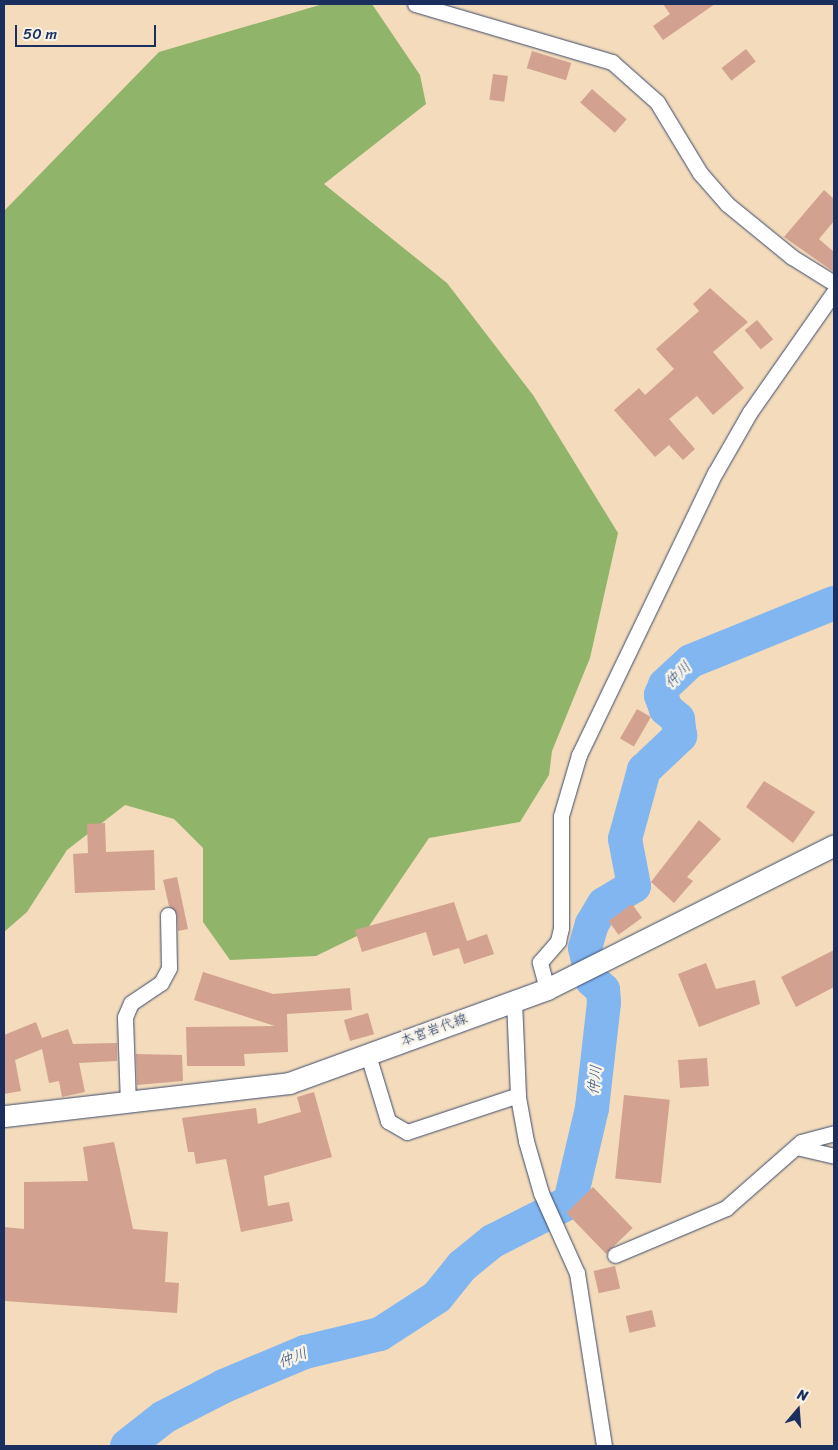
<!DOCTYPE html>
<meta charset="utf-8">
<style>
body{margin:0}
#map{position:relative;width:838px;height:1450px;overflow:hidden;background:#f3dbbb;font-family:Sriracha,"Klee One",sans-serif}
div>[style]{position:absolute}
.forest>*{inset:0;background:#90b469}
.river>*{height:34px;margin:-17px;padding:0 17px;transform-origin:17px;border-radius:17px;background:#82b6f0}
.building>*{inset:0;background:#d2a190;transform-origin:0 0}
.roads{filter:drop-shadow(0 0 1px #3b496c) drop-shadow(0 0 1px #3b496c)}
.street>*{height:15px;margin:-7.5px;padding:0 7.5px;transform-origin:7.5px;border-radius:7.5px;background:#fff}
.secondary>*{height:21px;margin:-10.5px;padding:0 10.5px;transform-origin:10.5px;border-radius:10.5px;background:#fff}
span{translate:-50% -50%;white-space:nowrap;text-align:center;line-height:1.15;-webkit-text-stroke:5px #f7f3e8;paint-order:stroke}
.street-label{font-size:14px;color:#1b2f5e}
.water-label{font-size:15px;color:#355182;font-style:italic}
.frame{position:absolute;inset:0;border:5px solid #1b2f5e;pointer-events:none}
.north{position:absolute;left:773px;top:1385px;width:50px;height:50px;-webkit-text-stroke:4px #f7f3e8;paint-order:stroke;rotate:18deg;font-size:14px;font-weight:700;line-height:20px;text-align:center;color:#1b2f5e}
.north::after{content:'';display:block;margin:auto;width:18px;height:22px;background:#1b2f5e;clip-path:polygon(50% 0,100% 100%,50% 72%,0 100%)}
.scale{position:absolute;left:15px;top:25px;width:141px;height:22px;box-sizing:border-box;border:2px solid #1b2f5e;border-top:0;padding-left:6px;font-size:15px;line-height:18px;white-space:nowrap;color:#1b2f5e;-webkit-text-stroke:4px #f7f3e8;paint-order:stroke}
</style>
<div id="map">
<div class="forest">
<div style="clip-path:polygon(323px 4px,372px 4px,420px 75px,426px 104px,324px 184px,447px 283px,533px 395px,618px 533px,590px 658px,552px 751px,549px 775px,520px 822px,429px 838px,365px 932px,316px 956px,230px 960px,203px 922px,203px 848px,174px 819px,125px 805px,67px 850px,27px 912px,4px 932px,4px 211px,159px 52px)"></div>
</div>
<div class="river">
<div style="left:127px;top:1446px;width:47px;rotate:-38.1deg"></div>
<div style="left:164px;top:1417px;width:68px;rotate:-27.3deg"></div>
<div style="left:224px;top:1386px;width:88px;rotate:-22.8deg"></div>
<div style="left:305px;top:1352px;width:77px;rotate:-13.5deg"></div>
<div style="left:380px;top:1334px;width:68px;rotate:-33deg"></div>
<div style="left:437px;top:1297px;width:40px;rotate:-51deg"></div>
<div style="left:462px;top:1266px;width:40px;rotate:-39deg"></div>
<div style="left:493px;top:1241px;width:86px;rotate:-26.9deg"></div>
<div style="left:570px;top:1202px;width:97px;rotate:-76.8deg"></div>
<div style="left:592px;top:1108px;width:106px;rotate:-83.5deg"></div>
<div style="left:604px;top:1003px;width:13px;rotate:-94deg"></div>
<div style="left:603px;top:990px;width:15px;rotate:-138deg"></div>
<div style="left:592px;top:980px;width:33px;rotate:-102deg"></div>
<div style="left:585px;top:948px;width:25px;rotate:-74deg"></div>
<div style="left:592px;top:924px;width:23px;rotate:-59deg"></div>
<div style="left:604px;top:904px;width:35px;rotate:-31deg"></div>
<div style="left:634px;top:886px;width:48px;rotate:-100.8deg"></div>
<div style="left:625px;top:839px;width:72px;rotate:-74.6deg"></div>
<div style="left:644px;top:770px;width:50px;rotate:-43.4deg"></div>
<div style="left:680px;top:736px;width:17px;rotate:-97deg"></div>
<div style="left:678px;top:719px;width:16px;rotate:-140deg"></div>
<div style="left:666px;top:709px;width:15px;rotate:-110deg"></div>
<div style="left:661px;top:695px;width:11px;rotate:-68deg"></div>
<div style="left:665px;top:685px;width:35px;rotate:-43deg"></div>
<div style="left:691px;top:661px;width:154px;rotate:-22.1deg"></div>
</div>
<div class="building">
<div style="clip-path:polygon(663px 4px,715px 4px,663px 40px,653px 26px,670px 14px)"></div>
<div style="left:746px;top:49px;width:16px;height:31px;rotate:52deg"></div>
<div style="left:532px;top:51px;width:41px;height:18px;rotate:17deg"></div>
<div style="left:493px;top:74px;width:15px;height:26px;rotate:8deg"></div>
<div style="left:592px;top:89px;width:46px;height:18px;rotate:41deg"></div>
<div style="clip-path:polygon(824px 190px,834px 199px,834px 221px,819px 239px,834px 252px,834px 272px,784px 237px)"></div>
<div style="clip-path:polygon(710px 288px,748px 322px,713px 352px,744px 388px,713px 415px,697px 396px,669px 419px,695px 449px,683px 460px,669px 445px,655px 457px,614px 410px,639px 388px,645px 395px,674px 369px,656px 349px,699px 311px,693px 304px)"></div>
<div style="left:757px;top:320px;width:25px;height:16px;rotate:50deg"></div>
<div style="left:637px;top:709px;width:16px;height:34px;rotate:30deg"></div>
<div style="clip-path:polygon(764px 781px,815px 812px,793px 843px,746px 807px)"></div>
<div style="clip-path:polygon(699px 820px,721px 839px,687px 877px,693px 881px,674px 903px,651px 882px)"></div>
<div style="clip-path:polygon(105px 823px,106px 852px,154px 850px,155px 890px,75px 893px,73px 854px,88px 853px,87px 824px)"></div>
<div style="clip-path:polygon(177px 877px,188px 929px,178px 931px,177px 914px,169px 906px,163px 880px)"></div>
<div style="clip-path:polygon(454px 902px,467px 941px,487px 934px,494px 954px,464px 964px,459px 948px,433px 956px,426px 932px,362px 952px,355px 930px)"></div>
<div style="left:632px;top:904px;width:17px;height:29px;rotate:54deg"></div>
<div style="clip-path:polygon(834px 950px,834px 987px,796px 1007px,781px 977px)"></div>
<div style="clip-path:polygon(706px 963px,716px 989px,755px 980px,760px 1004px,699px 1027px,678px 974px)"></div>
<div style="clip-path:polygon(203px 972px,273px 994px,350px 988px,352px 1010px,287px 1014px,288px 1052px,244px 1054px,245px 1066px,187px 1066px,186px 1027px,275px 1026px,194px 1000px)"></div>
<div style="left:368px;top:1013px;width:22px;height:25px;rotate:74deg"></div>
<div style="clip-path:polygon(36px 1022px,42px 1038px,68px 1029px,73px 1044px,117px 1043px,117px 1061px,79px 1063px,85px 1092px,62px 1097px,59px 1081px,49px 1083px,42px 1049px,15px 1060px,21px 1091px,4px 1094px,4px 1035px)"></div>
<div style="clip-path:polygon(136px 1054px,182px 1055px,183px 1081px,137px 1085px)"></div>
<div style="left:707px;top:1058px;width:28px;height:29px;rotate:86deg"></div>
<div style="clip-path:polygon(314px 1092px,332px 1157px,264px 1176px,268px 1206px,289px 1202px,293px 1221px,241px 1232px,226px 1159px,196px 1164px,194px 1152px,188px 1152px,182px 1118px,256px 1108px,258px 1124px,301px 1112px,297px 1097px)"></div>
<div style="left:624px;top:1095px;width:46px;height:84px;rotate:6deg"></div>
<div style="clip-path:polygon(114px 1142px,133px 1229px,168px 1232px,165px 1282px,179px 1283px,177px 1313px,4px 1301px,4px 1227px,24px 1229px,24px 1182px,88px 1181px,83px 1147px)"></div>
<div style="left:593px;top:1187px;width:57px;height:37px;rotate:46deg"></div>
<div style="left:615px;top:1266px;width:23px;height:22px;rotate:77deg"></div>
<div style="left:652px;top:1310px;width:17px;height:27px;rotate:77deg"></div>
</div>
<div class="roads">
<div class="street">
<div style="left:415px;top:4px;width:205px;rotate:16.4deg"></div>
<div style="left:612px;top:62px;width:60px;rotate:41.6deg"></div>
<div style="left:657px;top:102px;width:83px;rotate:58.8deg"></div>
<div style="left:700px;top:173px;width:41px;rotate:48.9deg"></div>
<div style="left:727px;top:204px;width:84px;rotate:39.2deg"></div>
<div style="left:792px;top:257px;width:49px;rotate:31.8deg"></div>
<div style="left:547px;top:989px;width:28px;rotate:-105deg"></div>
<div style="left:540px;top:962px;width:28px;rotate:-49deg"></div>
<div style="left:558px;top:941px;width:13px;rotate:-77deg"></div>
<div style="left:561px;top:928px;width:112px;rotate:-90deg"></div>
<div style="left:561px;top:816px;width:64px;rotate:-73.6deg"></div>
<div style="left:579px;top:755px;width:313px;rotate:-64.3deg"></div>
<div style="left:715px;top:473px;width:70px;rotate:-60.2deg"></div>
<div style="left:750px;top:412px;width:146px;rotate:-55deg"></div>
<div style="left:514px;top:1000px;width:97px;rotate:87.6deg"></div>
<div style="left:518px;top:1097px;width:45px;rotate:79.7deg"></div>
<div style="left:526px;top:1141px;width:54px;rotate:73.9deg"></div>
<div style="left:541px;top:1193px;width:88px;rotate:65.8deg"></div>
<div style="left:577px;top:1273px;width:175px;rotate:81.1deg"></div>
<div style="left:368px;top:1055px;width:69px;rotate:73.1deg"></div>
<div style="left:388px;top:1121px;width:22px;rotate:30deg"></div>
<div style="left:407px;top:1132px;width:117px;rotate:-18.4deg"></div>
<div style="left:128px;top:1104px;width:87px;rotate:-92deg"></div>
<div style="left:125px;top:1017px;width:15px;rotate:-67deg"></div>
<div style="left:131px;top:1003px;width:36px;rotate:-34deg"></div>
<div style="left:161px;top:983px;width:17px;rotate:-62deg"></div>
<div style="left:169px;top:968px;width:53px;rotate:-91.1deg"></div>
<div style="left:796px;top:1147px;width:39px;rotate:13deg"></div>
<div style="left:615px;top:1255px;width:121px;rotate:-22.9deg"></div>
<div style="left:726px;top:1208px;width:100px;rotate:-41.3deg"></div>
<div style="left:801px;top:1142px;width:34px;rotate:-15deg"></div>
</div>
<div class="secondary">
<div style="left:4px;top:1116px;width:287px;rotate:-6.6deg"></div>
<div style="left:289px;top:1083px;width:275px;rotate:-20deg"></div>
<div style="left:547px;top:989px;width:321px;rotate:-26.6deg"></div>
</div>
</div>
<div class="street-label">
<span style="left:434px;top:1030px;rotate:-20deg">本宮岩代線</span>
</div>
<div class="water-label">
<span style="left:678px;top:675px;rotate:-45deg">仲川</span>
<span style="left:595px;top:1080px;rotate:-83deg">仲川</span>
<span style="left:293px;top:1358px;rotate:-21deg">仲川</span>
</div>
<div class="frame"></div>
<div class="north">N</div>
<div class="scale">50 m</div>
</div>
